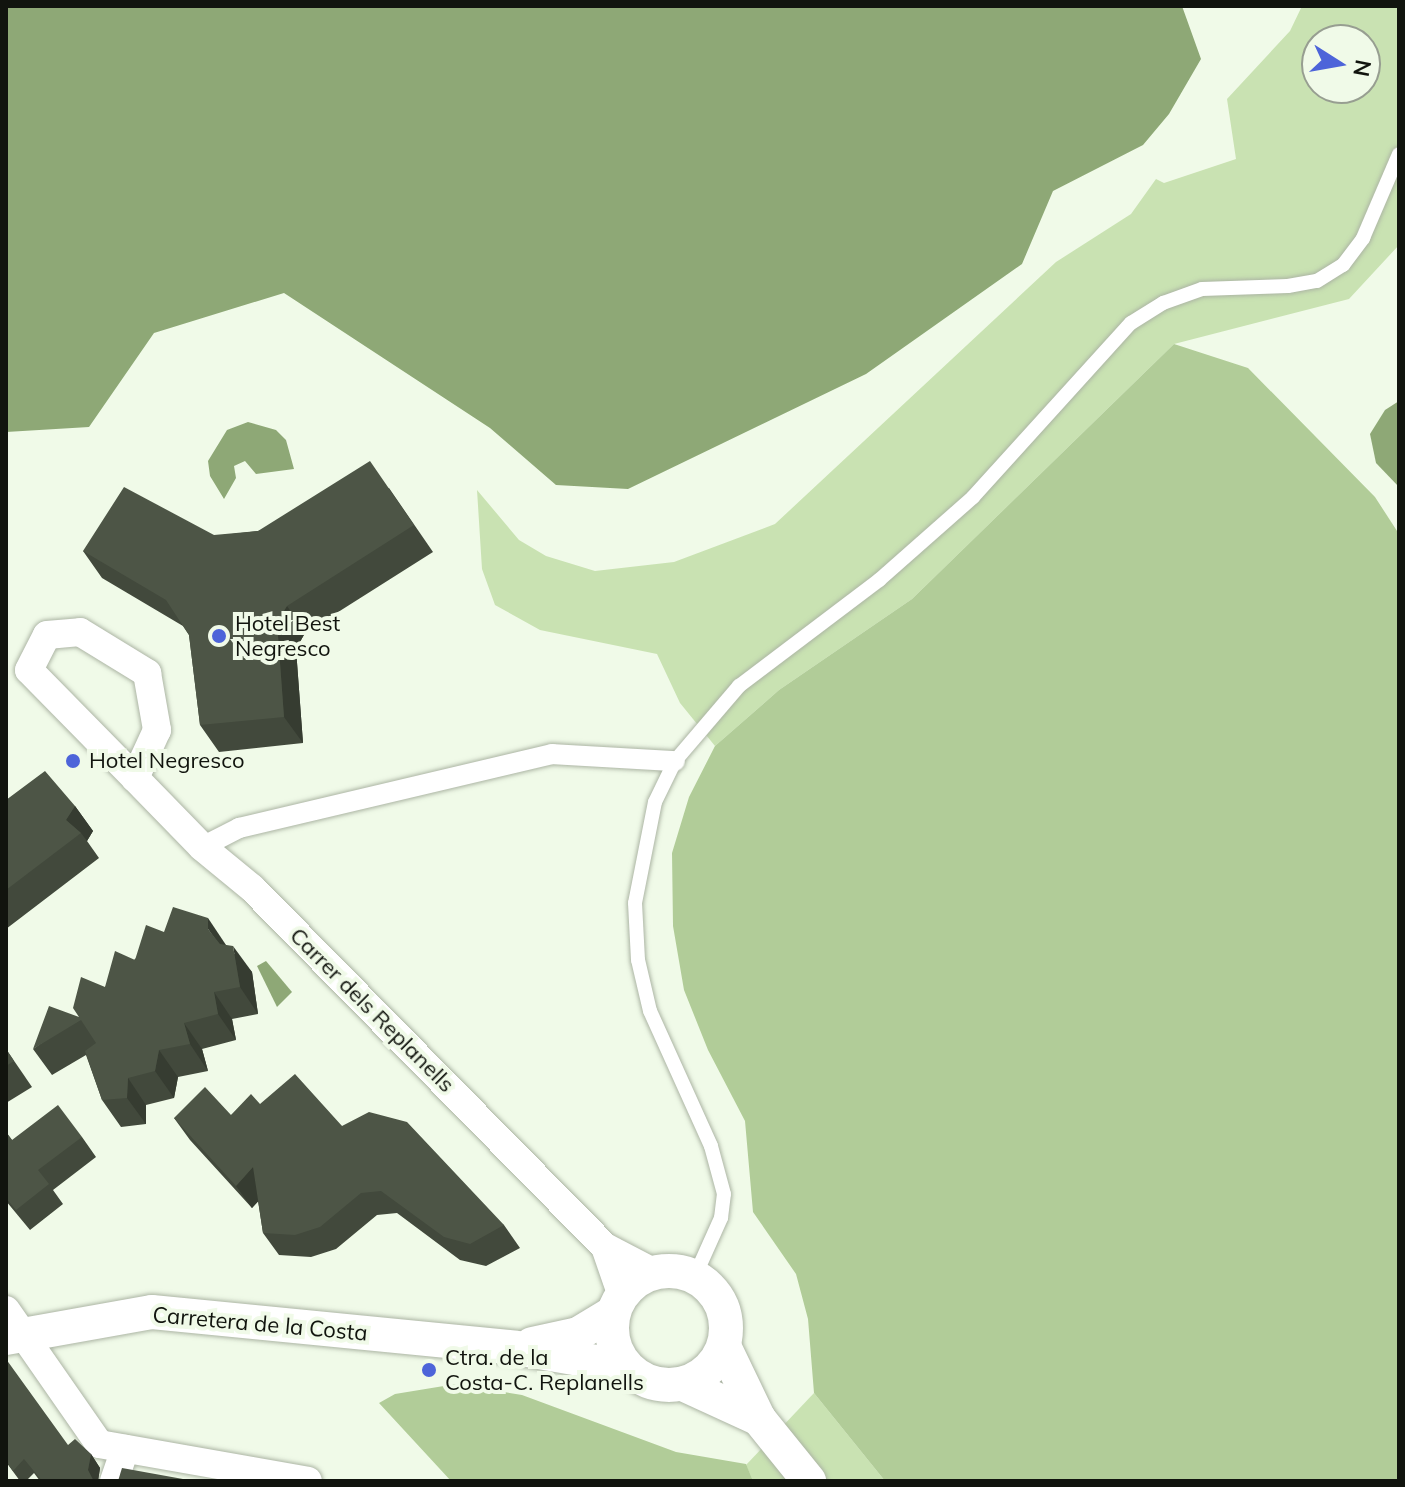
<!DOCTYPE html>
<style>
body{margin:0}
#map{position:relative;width:1405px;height:1487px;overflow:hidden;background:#f0fae8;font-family:Mulish,sans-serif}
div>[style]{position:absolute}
.green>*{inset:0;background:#c9e2b2}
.forest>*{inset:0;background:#b1cc98}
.water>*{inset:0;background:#8ea876}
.roads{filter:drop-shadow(0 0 2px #acb5a4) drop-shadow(0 0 2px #acb5a4)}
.service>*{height:14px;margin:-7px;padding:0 7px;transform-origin:7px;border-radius:7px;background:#fff}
.pedestrian>*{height:20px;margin:-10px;padding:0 10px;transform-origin:10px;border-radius:10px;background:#fff}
.minor>*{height:28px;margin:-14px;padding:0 14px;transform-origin:14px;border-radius:14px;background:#fff}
.tertiary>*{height:34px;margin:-17px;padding:0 17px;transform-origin:17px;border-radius:17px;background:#fff}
.tertiary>.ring{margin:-17px;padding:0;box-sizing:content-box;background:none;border:34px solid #fff;border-radius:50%}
.wall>*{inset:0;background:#42493c}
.shaded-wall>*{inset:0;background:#363c31}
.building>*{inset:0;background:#4d5546}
.dots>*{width:22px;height:22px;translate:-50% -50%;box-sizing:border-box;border:4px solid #f0fae8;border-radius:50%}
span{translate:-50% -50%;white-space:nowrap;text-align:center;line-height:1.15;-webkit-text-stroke:8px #f0fae8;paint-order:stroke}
.poi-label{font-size:22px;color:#11140e}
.left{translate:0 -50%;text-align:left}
.street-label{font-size:22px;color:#11140e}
.frame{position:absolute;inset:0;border:8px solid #11140e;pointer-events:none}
.north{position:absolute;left:1301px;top:24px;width:80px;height:80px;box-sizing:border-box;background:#f0fae8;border:2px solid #979e91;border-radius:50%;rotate:101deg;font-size:22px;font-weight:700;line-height:32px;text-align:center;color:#11140e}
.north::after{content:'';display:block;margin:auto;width:28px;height:36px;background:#4d64d9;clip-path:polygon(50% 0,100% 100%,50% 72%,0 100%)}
</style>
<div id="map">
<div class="green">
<div style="clip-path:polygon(evenodd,1302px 6px,1399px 6px,1399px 245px,1349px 299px,1174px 344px,912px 599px,779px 690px,715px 746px,680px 703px,657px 654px,540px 630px,495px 605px,482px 569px,477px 490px,519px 540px,546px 556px,595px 571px,674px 562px,775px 524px,1056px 262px,1131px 214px,1156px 179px,1164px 183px,1236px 159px,1227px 99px,1290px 31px,1302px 6px,1317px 40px,1365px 40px,1365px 88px,1317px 88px,1317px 40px)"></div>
<div style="clip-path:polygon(814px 1393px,885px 1481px,753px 1481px,746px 1465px)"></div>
</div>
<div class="forest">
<div style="clip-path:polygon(1174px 344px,1248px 368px,1375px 497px,1399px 534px,1399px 1481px,885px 1481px,814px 1393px,808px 1319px,796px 1274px,753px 1212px,745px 1121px,708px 1050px,684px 990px,673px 926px,672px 853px,689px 797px,715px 746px,779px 690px,912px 599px)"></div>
<div style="clip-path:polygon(456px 1384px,522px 1395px,676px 1452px,746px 1464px,753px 1481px,451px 1481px,379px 1403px,395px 1394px)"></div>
</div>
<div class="water">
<div style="clip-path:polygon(6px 6px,1182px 6px,1201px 59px,1169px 114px,1143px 145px,1053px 191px,1022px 264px,866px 374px,628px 489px,556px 485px,490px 428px,284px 293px,154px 333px,89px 427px,6px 432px)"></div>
<div style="clip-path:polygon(1399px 401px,1399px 487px,1376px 463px,1370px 434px,1385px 410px)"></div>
<div style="clip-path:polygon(248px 422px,276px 430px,286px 440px,294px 469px,256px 474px,245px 461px,234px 466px,236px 478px,224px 499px,210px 476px,208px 461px,227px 430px)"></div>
<div style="clip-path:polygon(266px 961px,292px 992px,277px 1007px,257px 966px)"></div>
</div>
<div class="roads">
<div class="service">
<div style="left:695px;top:1276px;width:64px;rotate:-65.9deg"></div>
<div style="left:721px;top:1218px;width:24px;rotate:-83deg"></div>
<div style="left:724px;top:1194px;width:50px;rotate:-105.2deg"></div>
<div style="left:711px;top:1146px;width:148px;rotate:-114.3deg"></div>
<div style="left:650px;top:1011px;width:52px;rotate:-103.2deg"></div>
<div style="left:638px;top:960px;width:57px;rotate:-93deg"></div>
<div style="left:635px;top:903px;width:103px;rotate:-78.8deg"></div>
<div style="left:655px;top:802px;width:46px;rotate:-64deg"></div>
<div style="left:675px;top:761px;width:99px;rotate:-49.5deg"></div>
<div style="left:739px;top:686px;width:176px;rotate:-37.1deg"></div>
<div style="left:879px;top:580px;width:125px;rotate:-41.4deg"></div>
<div style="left:973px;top:497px;width:235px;rotate:-47.8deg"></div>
<div style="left:1131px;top:323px;width:38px;rotate:-32deg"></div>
<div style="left:1163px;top:303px;width:41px;rotate:-19.7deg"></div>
<div style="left:1202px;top:289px;width:86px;rotate:-2deg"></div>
<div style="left:1288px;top:286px;width:29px;rotate:-10deg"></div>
<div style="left:1317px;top:281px;width:31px;rotate:-32deg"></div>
<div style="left:1343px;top:265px;width:34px;rotate:-53deg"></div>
<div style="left:1363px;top:238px;width:91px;rotate:-66.8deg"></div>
</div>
<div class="pedestrian">
<div style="left:202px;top:847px;width:42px;rotate:-27.2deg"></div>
<div style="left:239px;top:828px;width:322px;rotate:-13.3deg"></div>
<div style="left:552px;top:754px;width:123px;rotate:3.3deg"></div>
</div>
<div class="minor">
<div style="left:135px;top:778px;width:151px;rotate:-134.5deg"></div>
<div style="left:29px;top:670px;width:39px;rotate:-63deg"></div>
<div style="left:47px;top:635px;width:33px;rotate:-5deg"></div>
<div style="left:80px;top:632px;width:79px;rotate:31.5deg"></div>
<div style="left:147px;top:673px;width:58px;rotate:80deg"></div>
<div style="left:157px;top:730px;width:53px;rotate:114.6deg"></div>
<div style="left:135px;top:778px;width:96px;rotate:45.8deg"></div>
<div style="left:202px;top:847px;width:65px;rotate:39.4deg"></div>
<div style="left:252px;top:888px;width:503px;rotate:45.48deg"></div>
<div style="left:605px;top:1247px;width:54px;rotate:27.5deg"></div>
<div style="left:605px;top:1247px;width:52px;rotate:70.9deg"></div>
<div style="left:6px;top:1310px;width:163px;rotate:55.2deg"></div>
<div style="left:99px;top:1444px;width:212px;rotate:10deg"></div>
<div style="left:114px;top:1481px;width:34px;rotate:-71deg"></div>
</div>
<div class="tertiary">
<div class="ring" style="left:612px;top:1271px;width:80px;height:80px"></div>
<div style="left:6px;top:1338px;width:148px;rotate:-10.1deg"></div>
<div style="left:152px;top:1312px;width:366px;rotate:5.6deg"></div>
<div style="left:516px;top:1348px;width:111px;rotate:9.9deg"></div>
<div style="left:532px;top:1344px;width:47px;rotate:-12.3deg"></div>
<div style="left:578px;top:1334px;width:41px;rotate:-31deg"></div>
<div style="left:724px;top:1346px;width:81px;rotate:64.4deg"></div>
<div style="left:759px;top:1419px;width:80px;rotate:51.1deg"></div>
<div style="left:683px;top:1384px;width:84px;rotate:24.7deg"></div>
</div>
</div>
<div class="wall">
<div style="clip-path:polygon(389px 488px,433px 552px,305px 633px,296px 649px,303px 743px,219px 752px,200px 725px,189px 635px,183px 626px,102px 578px,83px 551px,258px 531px)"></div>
<div style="clip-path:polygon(6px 800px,75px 806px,93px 831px,87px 841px,99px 858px,6px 929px)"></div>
<div style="clip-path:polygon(164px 932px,226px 945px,252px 972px,258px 1014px,232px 1019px,236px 1040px,202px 1049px,208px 1071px,178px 1077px,174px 1098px,146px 1105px,146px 1124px,121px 1127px,102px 1100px,86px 1055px,52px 1075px,33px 1049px,79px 1017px,105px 987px)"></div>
<div style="clip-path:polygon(6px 1049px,32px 1087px,6px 1103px)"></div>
<div style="clip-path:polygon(260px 1104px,342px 1126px,504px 1225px,520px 1248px,486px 1266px,460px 1260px,397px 1213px,377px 1215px,336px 1249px,311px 1257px,279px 1255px,263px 1233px,258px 1201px,252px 1208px,190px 1140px,174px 1118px,231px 1115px)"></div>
<div style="clip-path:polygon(6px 1132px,12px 1140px,82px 1137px,96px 1157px,53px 1190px,63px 1204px,30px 1230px,6px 1201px)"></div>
<div style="clip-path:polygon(68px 1445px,91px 1454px,100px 1468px,98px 1481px,40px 1481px,34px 1473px,26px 1481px,20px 1481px,6px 1462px)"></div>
</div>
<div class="shaded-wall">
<div style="clip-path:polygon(287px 606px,305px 633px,296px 649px,303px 743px,284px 717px,277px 622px)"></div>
<div style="clip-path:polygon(75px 806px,93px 831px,87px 841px,81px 833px,66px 820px)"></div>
<div style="clip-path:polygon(208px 918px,226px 945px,227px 956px,208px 929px)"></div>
<div style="clip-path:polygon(233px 946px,252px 972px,258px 1014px,240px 987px)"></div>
<div style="clip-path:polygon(214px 992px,232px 1019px,236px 1040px,218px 1014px)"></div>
<div style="clip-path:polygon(184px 1023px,202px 1049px,208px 1071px,190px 1044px)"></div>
<div style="clip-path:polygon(159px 1050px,178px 1077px,174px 1098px,155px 1071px)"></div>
<div style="clip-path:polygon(128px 1078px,146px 1105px,146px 1124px,127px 1098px)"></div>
<div style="clip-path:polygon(253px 1167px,269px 1190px,252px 1208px,236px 1186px)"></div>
<div style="clip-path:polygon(91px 1454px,100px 1468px,98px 1481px,94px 1481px,88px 1470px)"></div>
</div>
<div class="building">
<div style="clip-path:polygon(370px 461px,414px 525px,287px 606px,277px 622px,284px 717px,200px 725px,189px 635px,166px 600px,83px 551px,124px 487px,214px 535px,258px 531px)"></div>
<div style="clip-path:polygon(45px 771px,75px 806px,66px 820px,81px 833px,6px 890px,6px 800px)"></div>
<div style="clip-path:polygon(173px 907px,208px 918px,208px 929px,220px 944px,233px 946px,240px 987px,214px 992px,218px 1014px,184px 1023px,190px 1044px,159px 1050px,155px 1071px,128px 1078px,127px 1098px,102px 1100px,85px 1051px,96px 1043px,81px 1020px,33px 1049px,49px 1006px,79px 1017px,73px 1008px,81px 977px,105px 987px,115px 951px,135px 960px,146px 925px,164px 932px)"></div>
<div style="clip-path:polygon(6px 1049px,14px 1061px,6px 1066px)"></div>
<div style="clip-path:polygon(295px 1074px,342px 1126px,369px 1112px,407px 1122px,504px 1225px,470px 1244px,444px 1237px,381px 1191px,361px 1193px,320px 1227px,295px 1235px,263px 1233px,253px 1167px,236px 1186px,174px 1118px,205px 1087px,231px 1115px,251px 1094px,260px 1104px)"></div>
<div style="clip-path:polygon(58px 1105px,82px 1137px,38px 1170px,49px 1184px,16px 1210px,6px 1198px,6px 1132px,12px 1140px)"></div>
<div style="clip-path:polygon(6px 1359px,68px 1445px,75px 1439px,91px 1454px,88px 1470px,93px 1480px,92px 1481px,42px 1481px,24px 1459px,13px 1471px,6px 1461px)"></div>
<div style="clip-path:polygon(122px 1468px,194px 1481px,118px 1481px)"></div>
</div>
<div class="dots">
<div style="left:219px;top:636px;background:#4d64d9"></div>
<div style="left:73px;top:761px;background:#4d64d9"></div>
<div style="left:429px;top:1370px;background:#4d64d9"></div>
</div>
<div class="poi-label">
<span class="left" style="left:235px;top:636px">Hotel Best<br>Negresco</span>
<span class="left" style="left:89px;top:761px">Hotel Negresco</span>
<span class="left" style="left:445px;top:1370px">Ctra. de la<br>Costa-C. Replanells</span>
</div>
<div class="street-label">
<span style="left:372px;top:1010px;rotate:45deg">Carrer dels Replanells</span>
<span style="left:260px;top:1324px;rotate:5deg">Carretera de la Costa</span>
</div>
<div class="frame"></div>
<div class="north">N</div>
</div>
